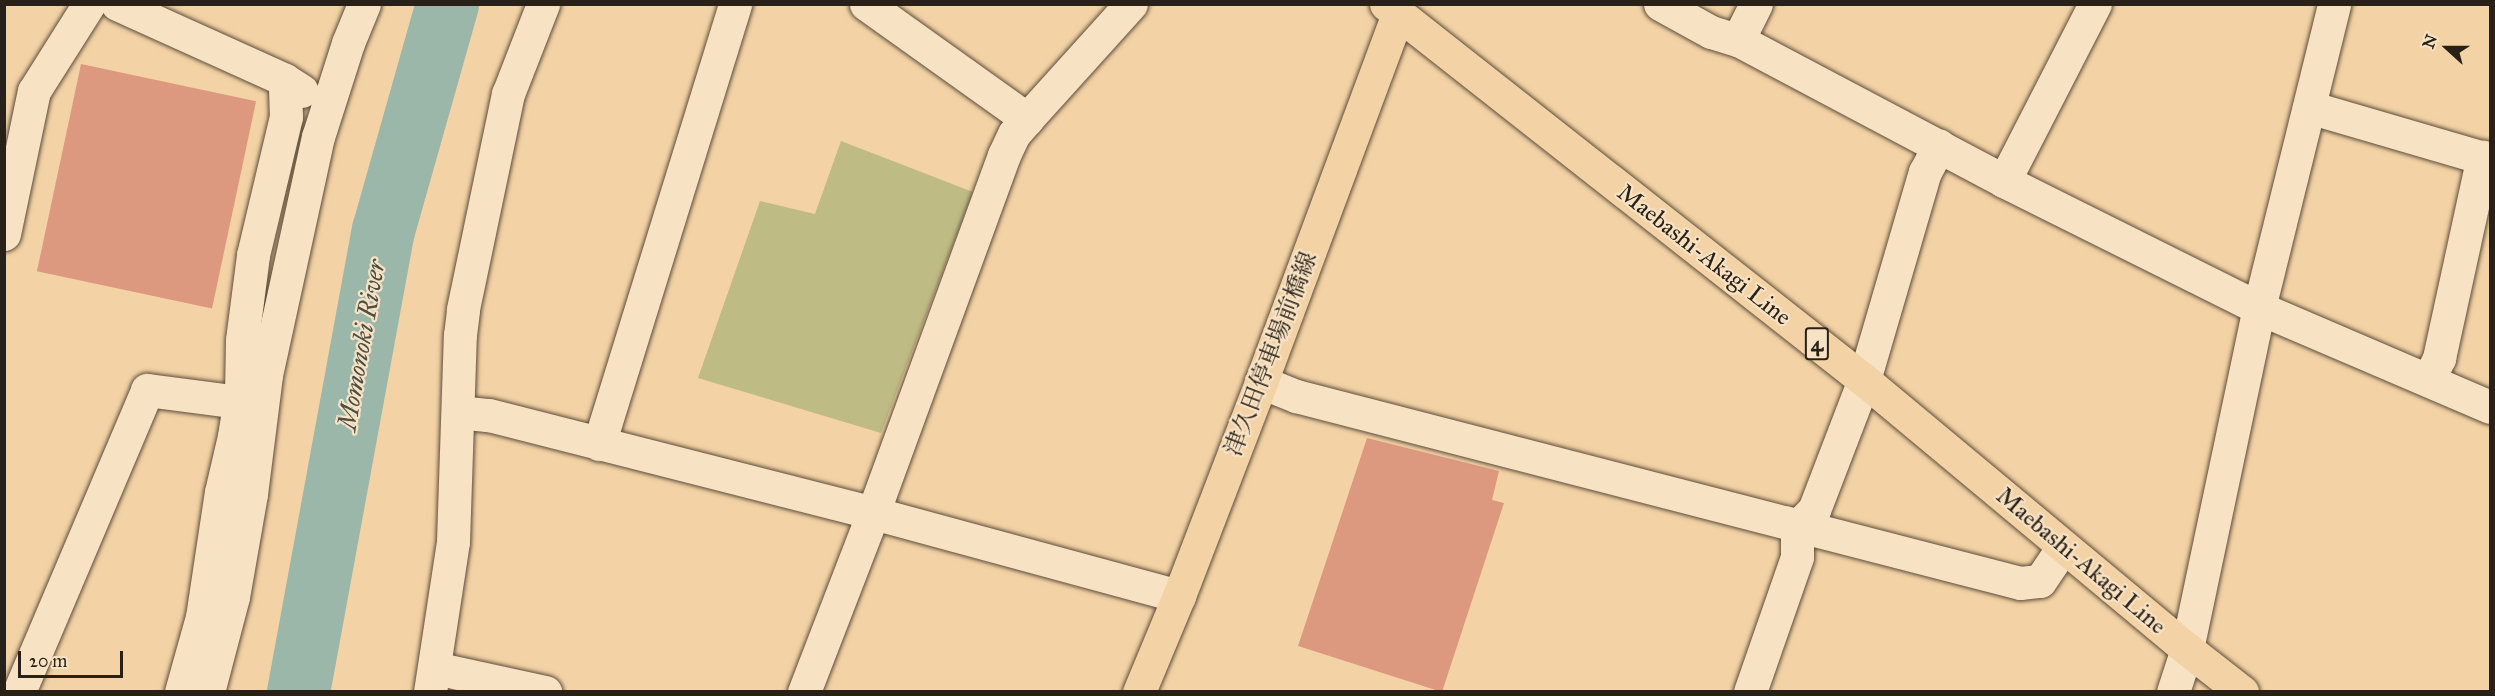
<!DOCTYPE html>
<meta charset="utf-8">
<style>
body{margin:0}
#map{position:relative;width:2495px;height:696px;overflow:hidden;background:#f3d2a5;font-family:"IM FELL Great Primer","Noto Serif JP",serif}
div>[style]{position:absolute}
.green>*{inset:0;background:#bebb84}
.river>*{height:63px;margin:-31.5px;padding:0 31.5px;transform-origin:31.5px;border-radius:31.5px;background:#9bb7a9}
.building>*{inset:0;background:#dd997f;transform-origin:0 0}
.roads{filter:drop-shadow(0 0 2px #5c4d3b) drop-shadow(0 0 2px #5c4d3b)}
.minor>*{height:33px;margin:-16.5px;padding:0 16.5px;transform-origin:16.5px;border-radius:16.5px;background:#f7e2c4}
.major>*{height:33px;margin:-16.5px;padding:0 16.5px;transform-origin:16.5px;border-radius:16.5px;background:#f3d2a5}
span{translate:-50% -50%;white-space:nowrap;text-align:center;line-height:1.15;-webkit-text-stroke:4.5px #f7e2c4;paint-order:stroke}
.shield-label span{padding:2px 4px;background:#f7e2c4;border:2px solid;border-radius:4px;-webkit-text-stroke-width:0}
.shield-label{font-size:22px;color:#292118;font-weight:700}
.street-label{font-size:24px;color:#292118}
.water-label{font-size:26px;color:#4b4e44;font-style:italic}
.frame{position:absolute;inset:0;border:6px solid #292118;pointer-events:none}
.north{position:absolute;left:2417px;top:18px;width:60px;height:60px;-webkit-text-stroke:4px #f7e2c4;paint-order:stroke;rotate:291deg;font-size:16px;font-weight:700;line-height:24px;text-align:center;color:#292118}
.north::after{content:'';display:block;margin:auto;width:21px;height:27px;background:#292118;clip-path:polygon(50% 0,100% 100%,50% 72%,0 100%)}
.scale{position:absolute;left:18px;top:651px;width:105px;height:27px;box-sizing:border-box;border:3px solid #292118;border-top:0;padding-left:8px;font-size:18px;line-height:21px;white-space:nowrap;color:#292118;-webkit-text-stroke:4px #f7e2c4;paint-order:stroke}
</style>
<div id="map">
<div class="green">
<div style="clip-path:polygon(841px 141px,973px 192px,881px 433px,698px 378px,760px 201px,815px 214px)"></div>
</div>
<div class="river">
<div style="left:298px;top:692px;width:470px;rotate:-79.6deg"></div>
<div style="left:383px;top:230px;width:235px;rotate:-74.2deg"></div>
</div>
<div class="building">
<div style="left:81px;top:64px;width:179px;height:212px;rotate:12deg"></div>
<div style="clip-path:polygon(1367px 438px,1499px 471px,1492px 500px,1504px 503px,1442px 692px,1298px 646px)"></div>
</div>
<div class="roads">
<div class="minor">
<div style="left:117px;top:4px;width:184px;rotate:24.3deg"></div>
<div style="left:285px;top:80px;width:20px;rotate:33deg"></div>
<div style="left:866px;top:4px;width:198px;rotate:35.5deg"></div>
<div style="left:1660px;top:4px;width:58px;rotate:28.8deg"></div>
<div style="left:1711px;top:32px;width:28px;rotate:17deg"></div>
<div style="left:1738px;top:40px;width:301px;rotate:27.9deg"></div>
<div style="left:2004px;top:181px;width:285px;rotate:26.5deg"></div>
<div style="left:2259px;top:308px;width:251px;rotate:23.2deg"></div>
<div style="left:1738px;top:40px;width:40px;rotate:-63.4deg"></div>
<div style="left:2309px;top:107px;width:189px;rotate:16.3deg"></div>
<div style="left:2004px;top:181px;width:199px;rotate:-62.8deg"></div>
<div style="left:4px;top:234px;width:146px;rotate:-78.2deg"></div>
<div style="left:34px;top:91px;width:103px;rotate:-57.7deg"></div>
<div style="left:2428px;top:380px;width:25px;rotate:-63deg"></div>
<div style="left:2439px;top:358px;width:206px;rotate:-77.7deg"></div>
<div style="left:1261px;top:382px;width:38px;rotate:22deg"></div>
<div style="left:1296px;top:396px;width:748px;rotate:14.48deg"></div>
<div style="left:2020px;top:583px;width:20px;rotate:-6deg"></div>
<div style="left:2040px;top:581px;width:41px;rotate:-55.9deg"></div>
<div style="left:458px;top:412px;width:31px;rotate:6deg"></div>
<div style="left:489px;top:415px;width:396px;rotate:14.3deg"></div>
<div style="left:873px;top:513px;width:317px;rotate:15.2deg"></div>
<div style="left:599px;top:444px;width:461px;rotate:-72.8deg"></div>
<div style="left:435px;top:668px;width:113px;rotate:12.3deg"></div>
<div style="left:19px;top:692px;width:328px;rotate:-67deg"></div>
<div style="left:147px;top:390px;width:93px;rotate:7.4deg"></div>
<div style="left:181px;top:692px;width:78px;rotate:-74.4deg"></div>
<div style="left:202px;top:617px;width:126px;rotate:-81.4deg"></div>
<div style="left:221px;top:492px;width:57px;rotate:-76.9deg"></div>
<div style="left:234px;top:436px;width:44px;rotate:-80.8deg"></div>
<div style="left:241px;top:393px;width:53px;rotate:-88.9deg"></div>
<div style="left:242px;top:340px;width:86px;rotate:-82.6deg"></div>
<div style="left:253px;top:255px;width:142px;rotate:-76.6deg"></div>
<div style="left:286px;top:117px;width:37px;rotate:-92deg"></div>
<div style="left:208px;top:692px;width:98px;rotate:-75.3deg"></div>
<div style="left:233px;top:597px;width:105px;rotate:-80.1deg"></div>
<div style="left:251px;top:494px;width:120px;rotate:-82.8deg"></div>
<div style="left:266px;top:375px;width:244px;rotate:-77.7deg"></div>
<div style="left:318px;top:137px;width:99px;rotate:-72.3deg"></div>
<div style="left:348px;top:43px;width:42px;rotate:-67.7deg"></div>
<div style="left:430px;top:692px;width:152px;rotate:-81.3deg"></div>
<div style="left:453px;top:542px;width:207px;rotate:-88.1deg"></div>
<div style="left:460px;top:335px;width:26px;rotate:-83deg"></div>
<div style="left:463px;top:309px;width:220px;rotate:-78.2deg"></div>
<div style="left:508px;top:94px;width:97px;rotate:-68.7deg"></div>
<div style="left:804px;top:692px;width:192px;rotate:-68.9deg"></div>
<div style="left:873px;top:513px;width:381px;rotate:-69.9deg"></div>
<div style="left:1004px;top:155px;width:23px;rotate:-65deg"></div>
<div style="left:1014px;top:134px;width:20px;rotate:-49deg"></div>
<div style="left:1027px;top:119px;width:155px;rotate:-47.9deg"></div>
<div style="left:1750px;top:692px;width:143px;rotate:-70.8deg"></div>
<div style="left:1797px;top:557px;width:30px;rotate:-90deg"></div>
<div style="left:1797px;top:527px;width:24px;rotate:-45deg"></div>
<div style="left:1814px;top:510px;width:139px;rotate:-69deg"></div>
<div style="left:1864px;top:380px;width:217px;rotate:-73.7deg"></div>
<div style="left:1925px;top:172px;width:30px;rotate:-62deg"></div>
<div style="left:2173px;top:692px;width:45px;rotate:-72deg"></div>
<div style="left:2187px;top:649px;width:349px;rotate:-78.1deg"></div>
<div style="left:2259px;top:308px;width:313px;rotate:-76.1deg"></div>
</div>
<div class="major">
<div style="left:1386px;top:4px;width:608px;rotate:38.19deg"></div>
<div style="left:1864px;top:380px;width:420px;rotate:39.8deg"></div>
<div style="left:2187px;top:649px;width:70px;rotate:38deg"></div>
<div style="left:1139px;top:692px;width:104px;rotate:-67.4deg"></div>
<div style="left:1179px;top:596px;width:229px;rotate:-69deg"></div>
<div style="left:1261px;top:382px;width:393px;rotate:-69.6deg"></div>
</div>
</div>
<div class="shield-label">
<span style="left:1817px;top:344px">4</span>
</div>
<div class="street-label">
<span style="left:1704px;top:255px;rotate:38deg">Maebashi-Akagi Line</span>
<span style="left:1271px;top:354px;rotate:-69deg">津久田停車場前橋線</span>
<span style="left:2081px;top:561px;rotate:40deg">Maebashi-Akagi Line</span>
</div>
<div class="water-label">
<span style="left:362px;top:345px;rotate:-80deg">Momonoki River</span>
</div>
<div class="frame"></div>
<div class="north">N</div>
<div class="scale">20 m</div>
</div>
